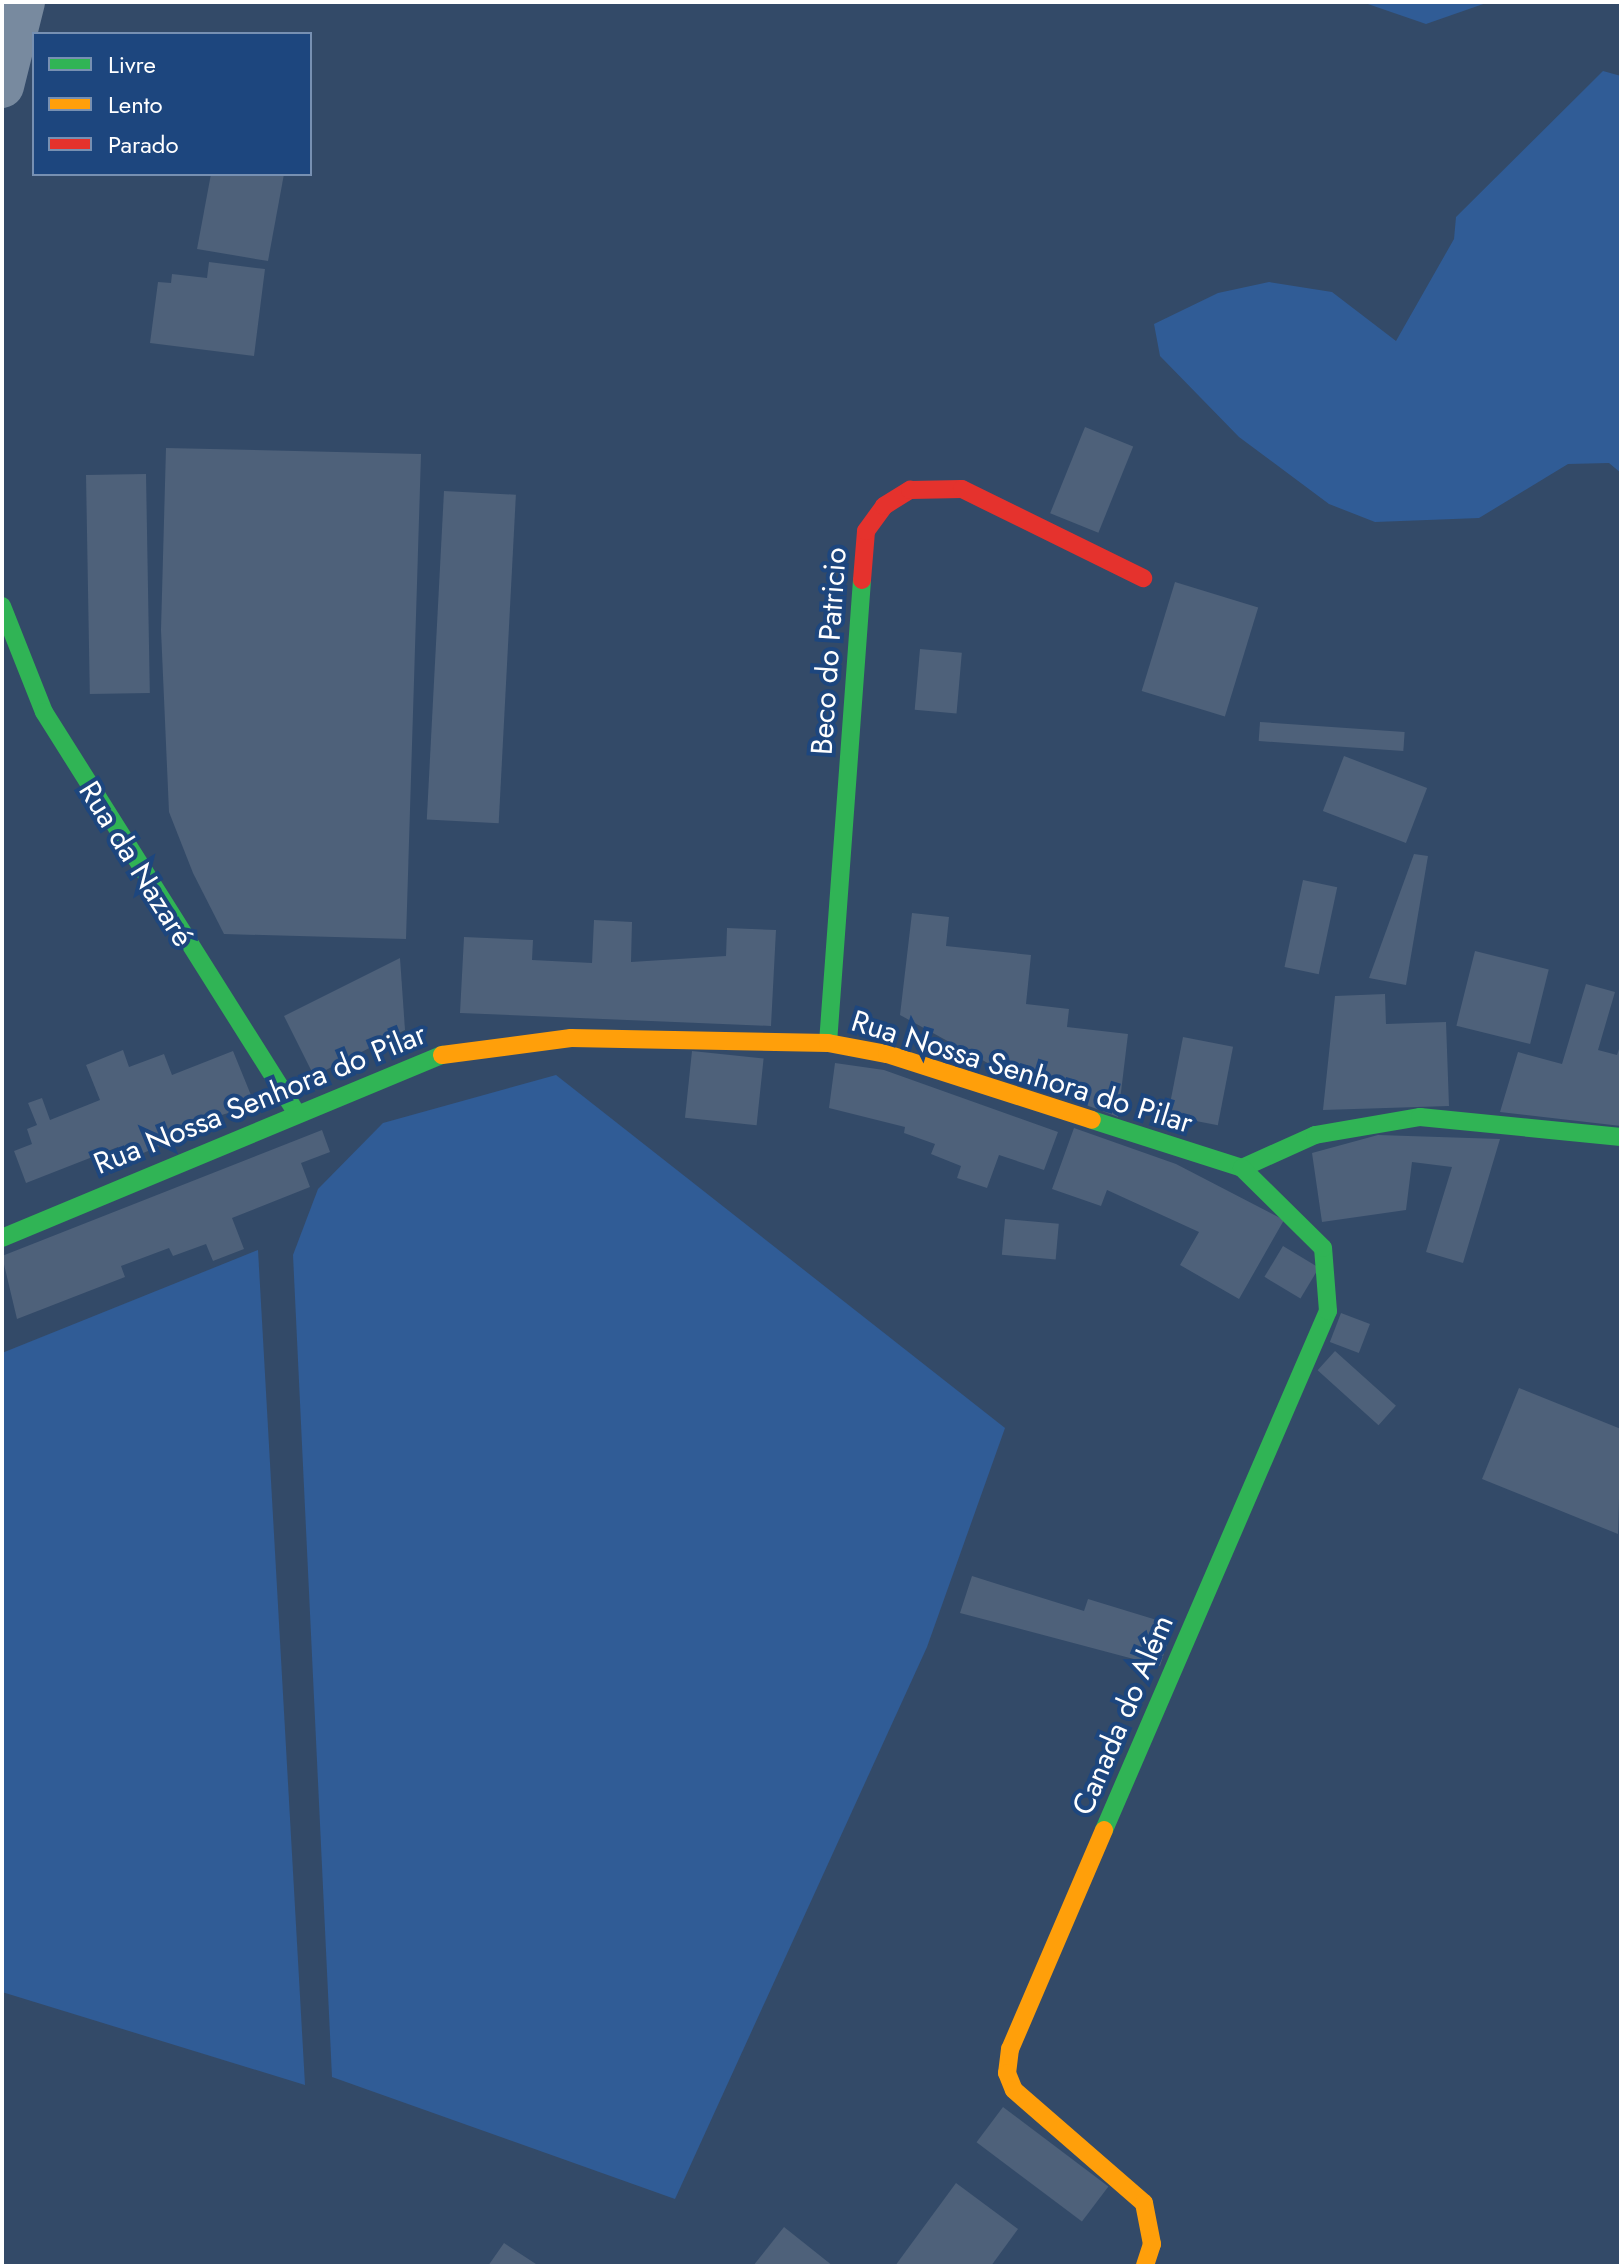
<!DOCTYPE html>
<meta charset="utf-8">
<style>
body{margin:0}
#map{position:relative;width:1623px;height:2268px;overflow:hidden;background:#334a68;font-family:Jost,sans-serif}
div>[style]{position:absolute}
.green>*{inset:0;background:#305c96}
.building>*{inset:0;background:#4e617a;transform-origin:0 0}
.street>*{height:44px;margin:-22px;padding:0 22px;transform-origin:22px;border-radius:22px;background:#788a9f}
.fast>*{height:18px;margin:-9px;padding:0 9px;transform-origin:9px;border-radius:9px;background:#30b455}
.slow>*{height:18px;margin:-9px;padding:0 9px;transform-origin:9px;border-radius:9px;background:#ff9f0a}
.jam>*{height:18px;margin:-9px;padding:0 9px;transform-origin:9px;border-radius:9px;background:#e5322d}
span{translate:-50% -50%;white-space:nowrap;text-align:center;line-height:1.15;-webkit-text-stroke:8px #1d467e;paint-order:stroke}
.street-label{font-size:30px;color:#fff}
.frame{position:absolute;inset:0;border:4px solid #fff;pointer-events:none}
.legend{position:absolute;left:32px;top:32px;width:280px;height:144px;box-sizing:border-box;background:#1d467e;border:2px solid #7790b2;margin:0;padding:10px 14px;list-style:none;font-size:24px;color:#fff}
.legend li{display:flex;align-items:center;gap:16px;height:40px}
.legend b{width:40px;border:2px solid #7790b2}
</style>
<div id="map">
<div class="green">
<div style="clip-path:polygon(1362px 2px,1489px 2px,1426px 24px)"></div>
<div style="clip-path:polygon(1603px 71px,1621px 76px,1621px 473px,1609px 463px,1568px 464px,1479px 518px,1375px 522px,1329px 504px,1239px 437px,1160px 356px,1154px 324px,1218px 293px,1269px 282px,1332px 292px,1396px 341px,1454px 239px,1456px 217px)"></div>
<div style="clip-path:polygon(556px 1075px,1005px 1428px,927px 1647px,675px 2199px,332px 2077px,293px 1255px,318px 1189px,383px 1123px)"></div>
<div style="clip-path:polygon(258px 1250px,305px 2085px,2px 1992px,2px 1353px)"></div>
</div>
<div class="building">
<div style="clip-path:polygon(211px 174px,284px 174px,268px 261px,197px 249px)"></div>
<div style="clip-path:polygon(209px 262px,265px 269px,254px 356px,150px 343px,158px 282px,171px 283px,172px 274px,207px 278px)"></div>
<div style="left:1085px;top:427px;width:52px;height:93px;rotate:22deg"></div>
<div style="clip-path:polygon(166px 448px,421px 454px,406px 939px,224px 934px,193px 873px,169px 812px,161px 630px)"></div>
<div style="left:146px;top:474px;width:219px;height:60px;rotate:89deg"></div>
<div style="left:444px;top:491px;width:72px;height:329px;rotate:3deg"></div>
<div style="left:1175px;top:582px;width:87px;height:114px;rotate:17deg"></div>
<div style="left:920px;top:649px;width:42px;height:61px;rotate:5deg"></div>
<div style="left:1260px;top:722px;width:145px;height:19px;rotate:4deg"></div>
<div style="left:1344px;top:756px;width:89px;height:59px;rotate:21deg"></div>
<div style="clip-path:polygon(1414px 854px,1428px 856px,1406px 985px,1369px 978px)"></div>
<div style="left:1303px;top:880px;width:35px;height:89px;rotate:12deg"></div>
<div style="clip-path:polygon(912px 913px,949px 917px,946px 946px,1031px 955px,1026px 1004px,1069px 1009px,1067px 1027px,1128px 1034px,1118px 1117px,1017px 1079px,900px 1015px)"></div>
<div style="clip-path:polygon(594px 920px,632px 922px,631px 962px,726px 956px,727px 928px,776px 930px,771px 1026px,460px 1013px,464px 937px,533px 940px,532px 960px,592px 963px)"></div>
<div style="left:1475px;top:951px;width:76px;height:77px;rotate:14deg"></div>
<div style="clip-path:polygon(400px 958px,405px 1030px,314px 1076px,284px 1016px)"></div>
<div style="clip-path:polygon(1586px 984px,1615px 992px,1598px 1050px,1617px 1055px,1621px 1043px,1621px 1126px,1500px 1112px,1518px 1052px,1562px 1064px)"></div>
<div style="clip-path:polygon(1385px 994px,1386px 1024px,1446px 1022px,1449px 1106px,1323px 1110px,1335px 996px)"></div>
<div style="left:1183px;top:1037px;width:51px;height:80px;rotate:11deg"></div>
<div style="clip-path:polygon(123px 1050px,129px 1067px,164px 1054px,172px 1075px,233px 1051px,255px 1105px,155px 1135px,160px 1146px,124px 1161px,118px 1147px,26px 1183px,14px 1151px,32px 1144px,27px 1129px,37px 1125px,28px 1103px,42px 1098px,50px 1120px,100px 1100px,86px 1065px)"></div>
<div style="left:692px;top:1051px;width:72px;height:67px;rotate:6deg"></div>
<div style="clip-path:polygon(835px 1063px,884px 1070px,1058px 1132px,1044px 1170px,999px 1155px,987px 1188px,957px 1178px,961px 1166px,931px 1154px,935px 1144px,904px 1133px,905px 1127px,829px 1108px)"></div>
<div style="clip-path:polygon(1074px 1128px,1176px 1164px,1284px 1220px,1239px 1299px,1180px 1265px,1199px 1232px,1107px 1190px,1101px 1206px,1052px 1189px)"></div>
<div style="clip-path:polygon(322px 1130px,330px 1152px,301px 1163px,310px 1187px,232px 1218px,244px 1249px,213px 1261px,206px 1244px,173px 1256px,169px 1248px,121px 1266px,125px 1277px,17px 1319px,2px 1256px)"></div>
<div style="clip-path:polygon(1378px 1135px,1500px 1139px,1463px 1263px,1426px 1252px,1452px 1167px,1412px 1162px,1406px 1210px,1322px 1222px,1312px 1153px)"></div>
<div style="left:1005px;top:1219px;width:54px;height:36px;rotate:5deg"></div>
<div style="left:1283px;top:1246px;width:42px;height:36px;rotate:31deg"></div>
<div style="left:1341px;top:1313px;width:31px;height:31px;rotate:21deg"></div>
<div style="left:1335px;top:1351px;width:82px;height:26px;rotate:42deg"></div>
<div style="clip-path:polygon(1519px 1388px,1621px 1429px,1618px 1534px,1482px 1479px)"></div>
<div style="clip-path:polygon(972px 1576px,1084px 1611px,1088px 1599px,1173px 1625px,1160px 1666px,960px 1613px)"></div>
<div style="left:1003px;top:2107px;width:132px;height:44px;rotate:37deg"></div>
<div style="clip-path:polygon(956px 2183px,1018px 2229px,991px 2266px,895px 2266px)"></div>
<div style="clip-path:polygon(784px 2227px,833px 2266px,753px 2266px)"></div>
<div style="clip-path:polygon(504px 2243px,539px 2266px,488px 2266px)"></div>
</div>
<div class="street">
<div style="left:2px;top:86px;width:87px;rotate:-76deg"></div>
</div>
<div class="fast">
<div style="left:2px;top:606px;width:114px;rotate:68.4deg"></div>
<div style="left:44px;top:712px;width:469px;rotate:57.8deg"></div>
<div style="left:828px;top:1043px;width:464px;rotate:-85.8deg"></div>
<div style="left:1092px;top:1120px;width:157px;rotate:17.7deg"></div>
<div style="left:1242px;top:1168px;width:80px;rotate:-24.3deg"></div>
<div style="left:1315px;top:1135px;width:107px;rotate:-9.7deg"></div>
<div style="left:1420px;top:1117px;width:202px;rotate:5.7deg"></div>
<div style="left:2px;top:1238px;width:477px;rotate:-22.6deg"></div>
<div style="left:1104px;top:1830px;width:565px;rotate:-66.66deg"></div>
<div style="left:1328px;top:1311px;width:63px;rotate:-94.5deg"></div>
<div style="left:1323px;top:1248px;width:114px;rotate:-135.4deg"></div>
</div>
<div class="slow">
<div style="left:442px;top:1055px;width:130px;rotate:-7.5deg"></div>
<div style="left:571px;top:1038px;width:257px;rotate:1.1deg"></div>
<div style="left:828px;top:1043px;width:60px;rotate:10.6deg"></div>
<div style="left:887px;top:1054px;width:215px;rotate:17.8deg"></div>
<div style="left:1104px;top:1830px;width:238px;rotate:113.2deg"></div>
<div style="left:1010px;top:2049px;width:24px;rotate:97deg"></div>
<div style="left:1007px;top:2073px;width:18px;rotate:68deg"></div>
<div style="left:1014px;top:2090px;width:172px;rotate:41deg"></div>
<div style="left:1144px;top:2203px;width:42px;rotate:79deg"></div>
<div style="left:1152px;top:2244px;width:23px;rotate:108deg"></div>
</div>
<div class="jam">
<div style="left:862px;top:580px;width:49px;rotate:-85.3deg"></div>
<div style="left:866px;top:531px;width:31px;rotate:-54deg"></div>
<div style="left:884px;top:506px;width:31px;rotate:-32deg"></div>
<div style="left:910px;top:490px;width:52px;rotate:-1.1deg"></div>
<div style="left:962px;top:489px;width:202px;rotate:26.2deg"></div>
</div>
<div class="street-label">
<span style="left:829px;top:651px;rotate:-86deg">Beco do Patricio</span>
<span style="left:136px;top:864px;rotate:58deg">Rua da Nazaré</span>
<span style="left:1022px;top:1072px;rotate:17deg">Rua Nossa Senhora do Pilar</span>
<span style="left:260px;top:1099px;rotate:-22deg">Rua Nossa Senhora do Pilar</span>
<span style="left:1123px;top:1715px;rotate:-67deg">Canada do Além</span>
</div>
<div class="frame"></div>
<ul class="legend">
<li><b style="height:10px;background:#30b455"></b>Livre</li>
<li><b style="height:10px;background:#ff9f0a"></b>Lento</li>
<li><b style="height:10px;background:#e5322d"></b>Parado</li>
</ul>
</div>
